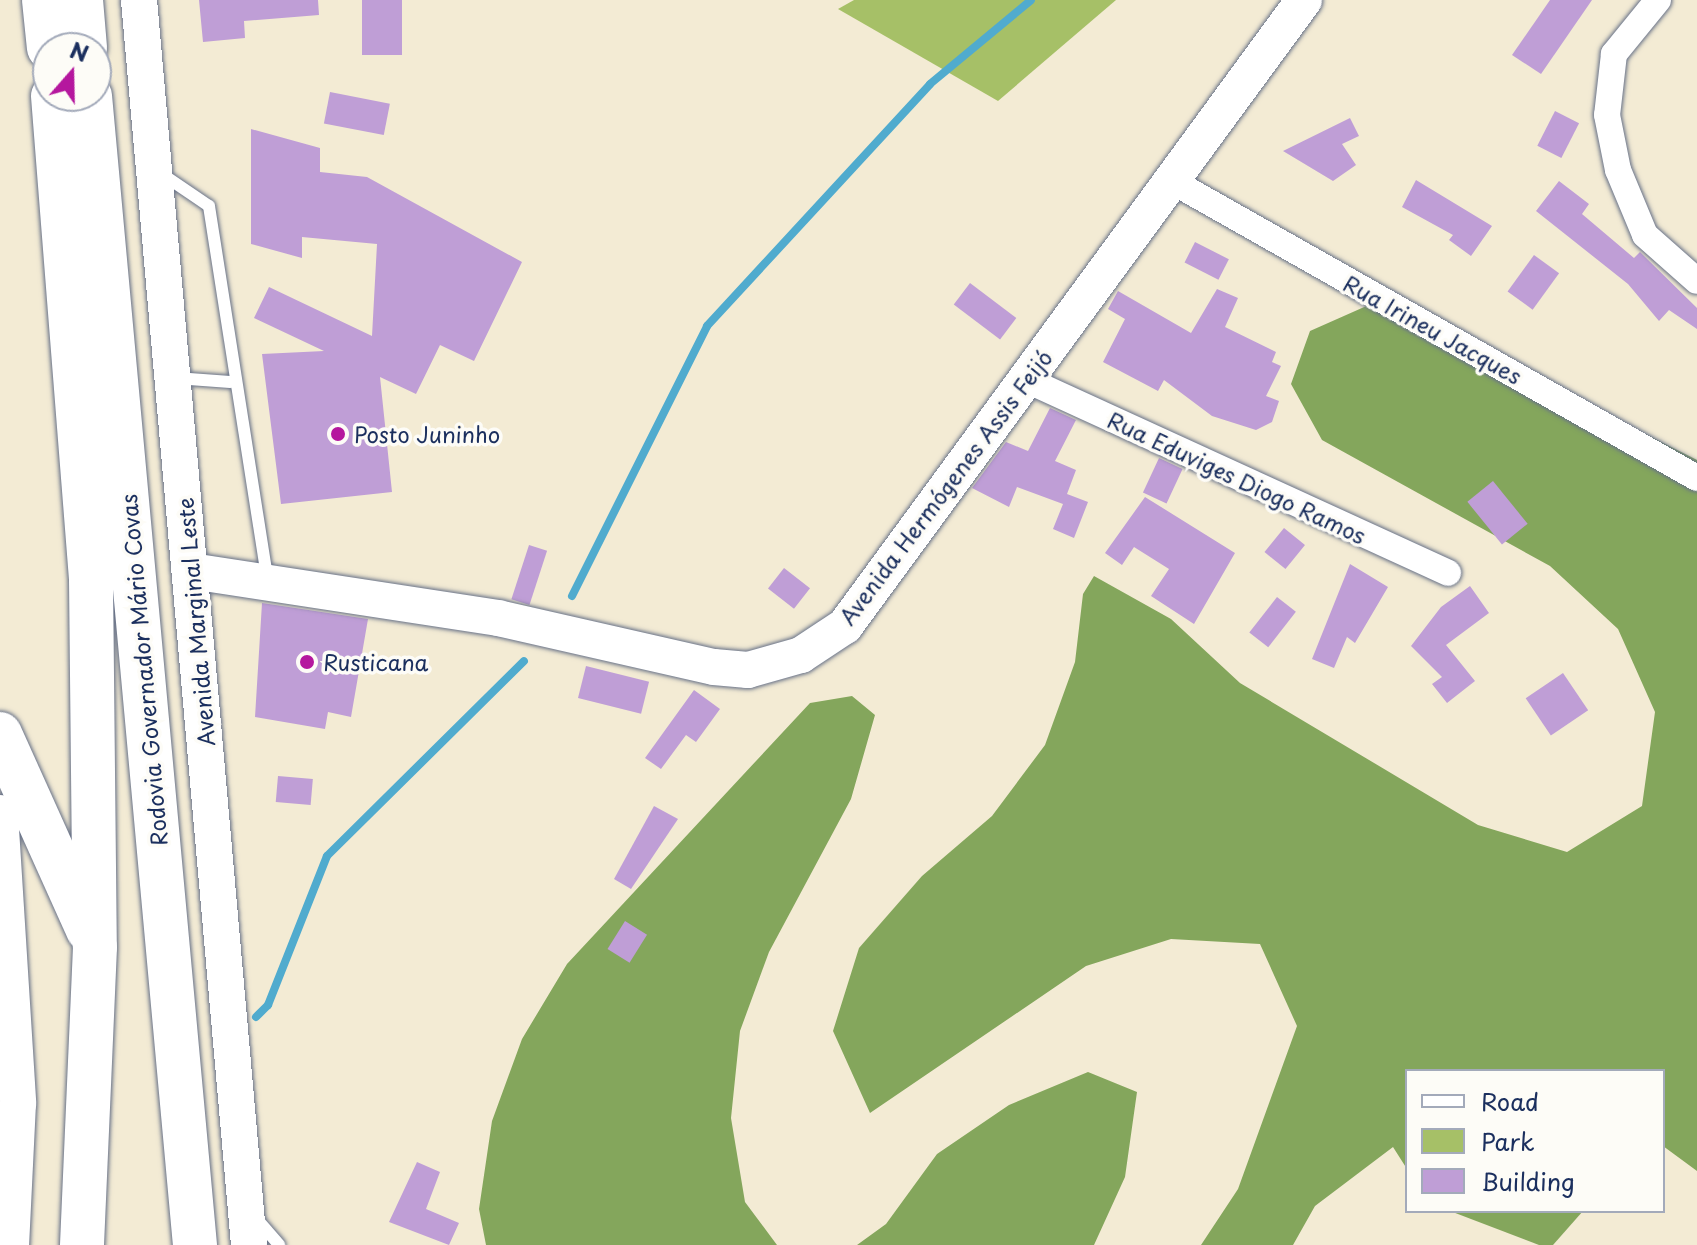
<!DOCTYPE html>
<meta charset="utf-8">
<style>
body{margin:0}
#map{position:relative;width:1697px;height:1245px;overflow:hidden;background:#f3ebd4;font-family:"Playpen Sans",sans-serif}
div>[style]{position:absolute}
.green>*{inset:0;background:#a6c067}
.forest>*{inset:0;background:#84a65c}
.stream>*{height:8px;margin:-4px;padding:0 4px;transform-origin:4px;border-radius:4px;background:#50abce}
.building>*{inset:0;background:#bf9ed6;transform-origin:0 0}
.roads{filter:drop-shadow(0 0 2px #677187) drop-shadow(0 0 2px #677187)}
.lane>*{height:12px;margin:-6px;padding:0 6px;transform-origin:6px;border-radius:6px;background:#fff}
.street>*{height:26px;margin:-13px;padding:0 13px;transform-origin:13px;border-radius:13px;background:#fff}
.secondary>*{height:36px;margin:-18px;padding:0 18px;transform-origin:18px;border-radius:18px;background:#fff}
.highway>*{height:44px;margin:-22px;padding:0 22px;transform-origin:22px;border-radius:22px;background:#fff}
.dots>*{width:22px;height:22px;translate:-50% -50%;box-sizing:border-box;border:4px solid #fdfcf7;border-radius:50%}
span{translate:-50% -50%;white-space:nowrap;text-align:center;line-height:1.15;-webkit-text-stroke:7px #fdfcf7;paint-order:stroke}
.street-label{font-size:22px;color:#1b2f5e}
.poi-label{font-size:22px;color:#1b2f5e}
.left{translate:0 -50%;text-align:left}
.legend{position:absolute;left:1405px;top:1069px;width:260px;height:144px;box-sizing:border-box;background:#fdfcf7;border:2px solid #a3aaba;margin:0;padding:10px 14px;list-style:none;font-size:24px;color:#1b2f5e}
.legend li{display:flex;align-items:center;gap:16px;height:40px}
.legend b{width:40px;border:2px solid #a3aaba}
.north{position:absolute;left:32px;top:32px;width:80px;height:80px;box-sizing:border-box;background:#fdfcf7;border:2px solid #a3aaba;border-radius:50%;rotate:20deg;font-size:22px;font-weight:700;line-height:32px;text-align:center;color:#1b2f5e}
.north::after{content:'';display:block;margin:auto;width:28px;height:36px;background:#b5179e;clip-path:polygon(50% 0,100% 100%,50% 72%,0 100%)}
</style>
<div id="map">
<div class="green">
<div style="clip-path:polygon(854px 0,1116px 0,998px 101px,838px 9px)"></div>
</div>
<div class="forest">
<div style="clip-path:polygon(1380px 300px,1697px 460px,1697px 1171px,1663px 1146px,1663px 1071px,1407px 1071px,1407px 1169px,1393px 1147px,1315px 1206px,1293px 1245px,1201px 1245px,1238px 1189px,1297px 1026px,1260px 944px,1171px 939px,1086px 966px,870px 1113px,833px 1031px,859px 948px,922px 876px,992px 816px,1045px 745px,1075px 662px,1083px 594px,1094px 576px,1171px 619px,1240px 683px,1478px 825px,1567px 852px,1642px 806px,1655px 712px,1618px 629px,1550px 566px,1322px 440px,1291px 384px,1310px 331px)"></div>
<div style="clip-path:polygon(852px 696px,875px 715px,851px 799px,769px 952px,740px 1031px,731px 1118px,745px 1202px,777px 1245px,486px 1245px,479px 1209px,492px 1121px,522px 1039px,567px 964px,810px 703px)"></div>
<div style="clip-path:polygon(1088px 1072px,1137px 1092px,1125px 1177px,1094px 1245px,857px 1245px,886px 1224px,937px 1154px,1009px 1105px)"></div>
<div style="clip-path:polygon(1450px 1211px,1583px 1211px,1553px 1245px,1539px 1245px)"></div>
</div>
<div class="stream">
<div style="left:572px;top:596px;width:302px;rotate:-63.4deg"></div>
<div style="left:707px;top:326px;width:329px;rotate:-47.3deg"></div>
<div style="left:930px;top:84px;width:131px;rotate:-39.7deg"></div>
<div style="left:256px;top:1017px;width:17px;rotate:-45deg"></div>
<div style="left:268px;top:1005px;width:160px;rotate:-68.4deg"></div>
<div style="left:327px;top:856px;width:277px;rotate:-44.7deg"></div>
</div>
<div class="building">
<div style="clip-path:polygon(199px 0,318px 0,319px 15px,244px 21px,245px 38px,203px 42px)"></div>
<div style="left:362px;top:0;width:40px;height:55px"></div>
<div style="clip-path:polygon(1550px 0,1592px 0,1541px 74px,1512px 55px)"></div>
<div style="left:330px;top:92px;width:61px;height:32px;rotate:11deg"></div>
<div style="left:1555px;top:111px;width:27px;height:39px;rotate:27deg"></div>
<div style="clip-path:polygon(1350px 118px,1359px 136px,1342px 144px,1356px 165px,1333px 181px,1283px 151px)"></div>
<div style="clip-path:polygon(251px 129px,320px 148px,320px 172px,367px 177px,522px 262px,474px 361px,440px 345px,416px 394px,380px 377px,392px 492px,281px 504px,262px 354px,324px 351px,254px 318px,269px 287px,372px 336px,377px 244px,302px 237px,302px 258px,251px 244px)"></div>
<div style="clip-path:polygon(1416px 180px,1492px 226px,1471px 256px,1449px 240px,1453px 235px,1402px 207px)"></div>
<div style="clip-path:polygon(1559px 181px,1589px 204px,1582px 214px,1634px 258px,1640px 252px,1697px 308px,1697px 329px,1669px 310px,1659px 321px,1628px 284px,1536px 211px)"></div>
<div style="left:1195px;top:242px;width:38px;height:23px;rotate:27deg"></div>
<div style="left:1534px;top:255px;width:31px;height:45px;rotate:36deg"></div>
<div style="left:970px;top:283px;width:58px;height:27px;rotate:37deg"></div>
<div style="clip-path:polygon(1217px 289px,1238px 298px,1225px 327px,1276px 352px,1272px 362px,1281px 366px,1266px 396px,1279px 401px,1272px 422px,1256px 430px,1212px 416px,1164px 380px,1158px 391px,1103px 362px,1125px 319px,1108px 309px,1118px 291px,1191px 333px)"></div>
<div style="clip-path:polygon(1050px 408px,1076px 420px,1055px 461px,1076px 470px,1067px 494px,1088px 502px,1074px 538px,1053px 529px,1063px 504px,1017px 487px,1009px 507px,972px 488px,1006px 442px,1028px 451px)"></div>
<div style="left:1159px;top:458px;width:26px;height:38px;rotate:25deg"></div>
<div style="left:1493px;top:481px;width:55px;height:33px;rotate:51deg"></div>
<div style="clip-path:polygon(1145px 497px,1235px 553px,1194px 624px,1151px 596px,1169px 569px,1134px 547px,1122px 565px,1105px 553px)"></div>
<div style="left:1284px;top:528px;width:27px;height:31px;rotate:39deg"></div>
<div style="left:529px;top:545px;width:19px;height:57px;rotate:18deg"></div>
<div style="clip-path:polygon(1350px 564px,1388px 587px,1355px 643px,1347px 637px,1334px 668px,1312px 659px)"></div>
<div style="left:784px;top:568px;width:33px;height:26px;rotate:38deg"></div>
<div style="clip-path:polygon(1470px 586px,1489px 613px,1446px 645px,1475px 681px,1447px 703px,1432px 684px,1442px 677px,1411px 646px,1441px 607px)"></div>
<div style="left:1277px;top:597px;width:24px;height:45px;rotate:38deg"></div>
<div style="clip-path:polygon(262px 603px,368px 619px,351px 717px,328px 712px,325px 729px,255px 717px)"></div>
<div style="left:586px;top:666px;width:65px;height:33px;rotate:14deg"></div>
<div style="left:1563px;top:673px;width:45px;height:45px;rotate:56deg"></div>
<div style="clip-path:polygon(694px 690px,720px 709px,696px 742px,686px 735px,661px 769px,645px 758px)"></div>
<div style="left:278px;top:776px;width:35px;height:26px;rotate:5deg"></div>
<div style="clip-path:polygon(654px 806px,678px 819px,631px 889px,614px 879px)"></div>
<div style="left:625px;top:921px;width:26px;height:33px;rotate:32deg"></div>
<div style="clip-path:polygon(417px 1162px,440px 1172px,426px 1209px,459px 1223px,449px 1245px,389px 1222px)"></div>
</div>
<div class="roads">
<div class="lane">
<div style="left:159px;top:172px;width:60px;rotate:34.2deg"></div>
<div style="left:209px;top:206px;width:376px;rotate:81.1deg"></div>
<div style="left:175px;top:378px;width:56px;rotate:4.1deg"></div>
<div style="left:255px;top:1217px;width:37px;rotate:49deg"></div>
</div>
<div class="street">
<div style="left:1658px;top:0;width:70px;rotate:129.2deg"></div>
<div style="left:1614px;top:54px;width:61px;rotate:96.5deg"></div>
<div style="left:1607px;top:115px;width:56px;rotate:78.7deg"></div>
<div style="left:1618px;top:170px;width:70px;rotate:67.4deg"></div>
<div style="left:1645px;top:235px;width:69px;rotate:41.5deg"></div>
<div style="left:1170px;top:180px;width:605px;rotate:29.49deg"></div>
<div style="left:1027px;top:380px;width:463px;rotate:24.6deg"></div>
</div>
<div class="secondary">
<div style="left:139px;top:0;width:1250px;rotate:84.95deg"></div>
<div style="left:191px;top:571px;width:311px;rotate:8.7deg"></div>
<div style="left:498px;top:618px;width:221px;rotate:12.8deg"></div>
<div style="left:714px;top:667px;width:34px;rotate:5deg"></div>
<div style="left:748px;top:670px;width:55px;rotate:-15.8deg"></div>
<div style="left:801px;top:655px;width:53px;rotate:-33.4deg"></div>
<div style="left:845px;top:626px;width:776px;rotate:-53.75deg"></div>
<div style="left:0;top:813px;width:291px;rotate:86.4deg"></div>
<div style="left:18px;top:1103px;width:142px;rotate:92.8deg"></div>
</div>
<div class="highway">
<div style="left:44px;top:0;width:48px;rotate:84.1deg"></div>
<div style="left:81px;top:0;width:48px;rotate:85.2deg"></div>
<div style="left:53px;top:96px;width:485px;rotate:85.5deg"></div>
<div style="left:91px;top:580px;width:367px;rotate:89.4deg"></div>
<div style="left:95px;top:947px;width:298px;rotate:92.5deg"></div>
<div style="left:90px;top:96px;width:1154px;rotate:84.78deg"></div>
<div style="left:0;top:734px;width:215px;rotate:65.8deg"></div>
</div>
</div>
<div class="dots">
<div style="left:338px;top:434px;background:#b5179e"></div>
<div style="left:307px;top:662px;background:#b5179e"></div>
</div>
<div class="street-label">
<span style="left:1433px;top:329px;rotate:29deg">Rua Irineu Jacques</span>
<span style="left:1237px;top:477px;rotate:25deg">Rua Eduviges Diogo Ramos</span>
<span style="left:945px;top:487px;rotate:-53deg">Avenida Hermógenes Assis Feijó</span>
<span style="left:195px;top:622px;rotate:-95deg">Avenida Marginal Leste</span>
<span style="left:143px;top:670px;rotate:-95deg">Rodovia Governador Mário Covas</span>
</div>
<div class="poi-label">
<span class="left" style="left:354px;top:434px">Posto Juninho</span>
<span class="left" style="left:323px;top:662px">Rusticana</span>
</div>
<ul class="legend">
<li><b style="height:10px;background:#fff"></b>Road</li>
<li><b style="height:22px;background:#a6c067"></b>Park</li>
<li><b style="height:22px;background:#bf9ed6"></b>Building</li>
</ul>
<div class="north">N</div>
</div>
